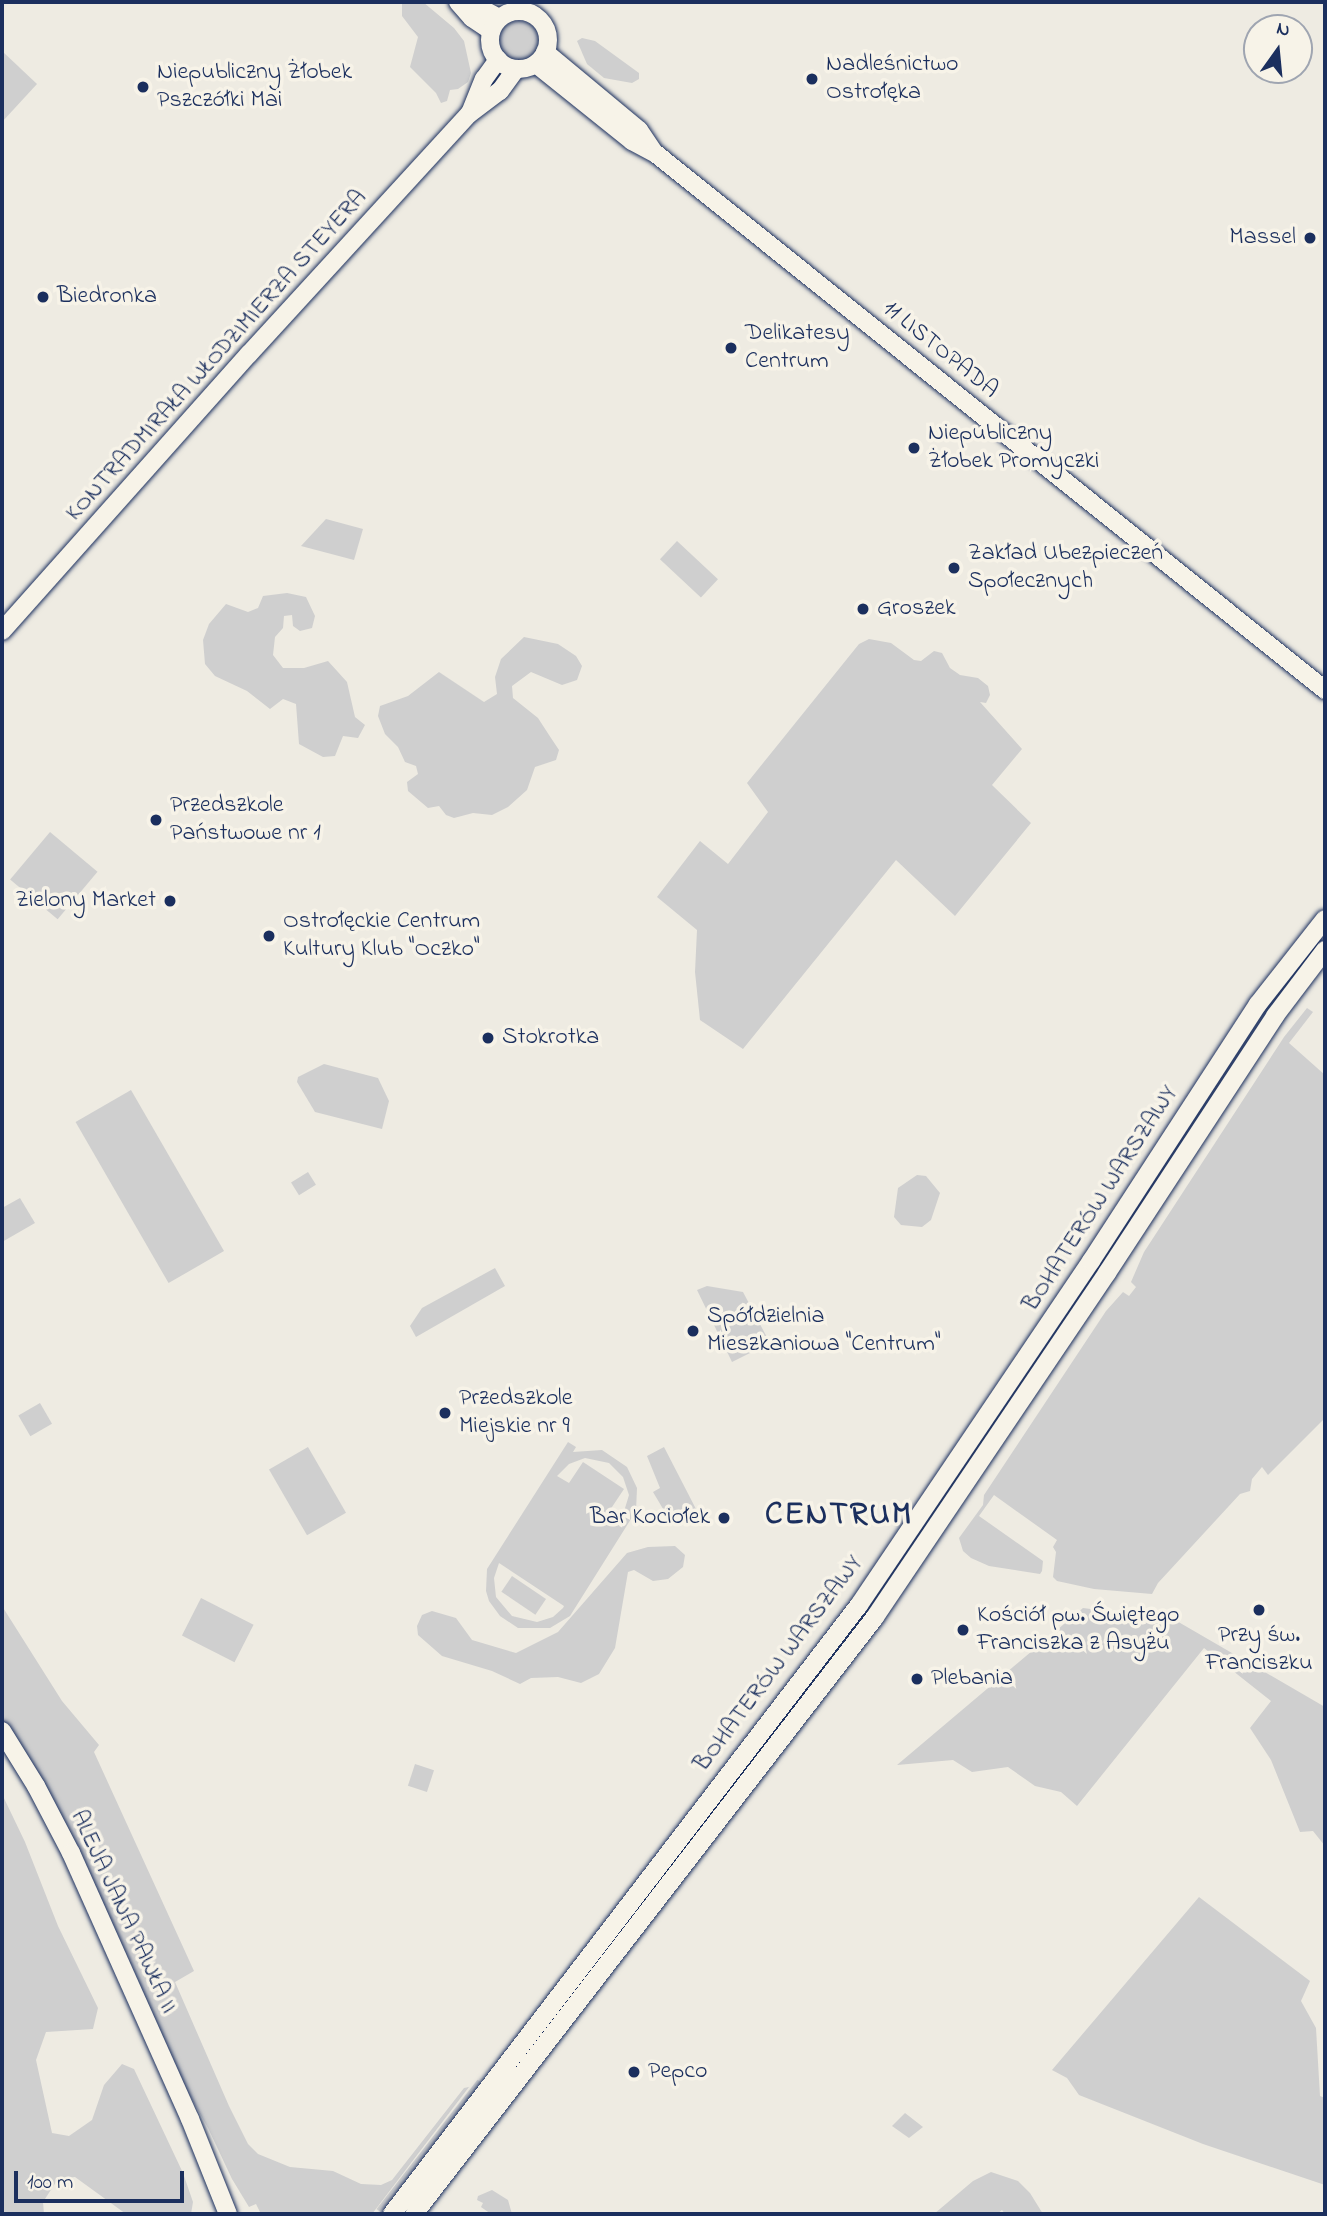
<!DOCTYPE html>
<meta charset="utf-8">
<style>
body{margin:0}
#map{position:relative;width:1327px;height:2216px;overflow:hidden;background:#eeebe2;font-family:"Indie Flower",sans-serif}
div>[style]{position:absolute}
.green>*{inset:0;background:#cfcfcf;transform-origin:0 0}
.round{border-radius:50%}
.roads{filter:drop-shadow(0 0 2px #1b2f5e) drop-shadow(0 0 2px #1b2f5e)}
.secondary>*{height:18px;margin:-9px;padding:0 9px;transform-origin:9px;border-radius:9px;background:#f7f3e8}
.secondary>.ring{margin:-9px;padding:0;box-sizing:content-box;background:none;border:18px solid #f7f3e8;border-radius:50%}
.dots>*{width:19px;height:19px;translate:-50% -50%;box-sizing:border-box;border:4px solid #f7f3e8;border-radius:50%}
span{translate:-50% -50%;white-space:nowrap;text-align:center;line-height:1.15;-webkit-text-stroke:7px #f7f3e8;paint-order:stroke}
.poi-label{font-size:24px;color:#1b2f5e}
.left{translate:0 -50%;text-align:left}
.right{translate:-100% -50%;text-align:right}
.street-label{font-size:24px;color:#1b2f5e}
.district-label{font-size:32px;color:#1b2f5e;font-weight:700;letter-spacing:2px}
.frame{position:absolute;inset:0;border:4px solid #1b2f5e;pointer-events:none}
.north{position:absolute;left:1243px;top:14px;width:70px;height:70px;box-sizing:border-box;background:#f7f3e8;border:2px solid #9fa5b1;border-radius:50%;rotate:15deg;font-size:19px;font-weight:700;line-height:28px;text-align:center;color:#1b2f5e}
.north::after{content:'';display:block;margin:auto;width:24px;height:32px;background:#1b2f5e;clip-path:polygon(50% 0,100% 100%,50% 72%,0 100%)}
.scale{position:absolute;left:14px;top:2171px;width:170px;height:32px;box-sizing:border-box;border:4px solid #1b2f5e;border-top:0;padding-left:9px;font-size:21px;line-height:24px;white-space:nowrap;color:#1b2f5e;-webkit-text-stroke:5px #f7f3e8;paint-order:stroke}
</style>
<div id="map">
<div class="green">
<div style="clip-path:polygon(402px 2px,423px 2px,454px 28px,464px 41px,471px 73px,468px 82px,458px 89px,450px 90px,447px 101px,441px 103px,436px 93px,410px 67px,418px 37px,402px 16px)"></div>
<div class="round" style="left:499px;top:21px;width:40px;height:40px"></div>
<div style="clip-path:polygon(582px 38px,595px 41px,639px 73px,639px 79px,632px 83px,604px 78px,587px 64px,577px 41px)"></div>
<div style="clip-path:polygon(2px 51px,37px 84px,2px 122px)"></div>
<div style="clip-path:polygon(326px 519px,363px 529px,354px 560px,301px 546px)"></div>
<div style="left:677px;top:541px;width:56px;height:25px;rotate:43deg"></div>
<div style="clip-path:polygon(287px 593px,306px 597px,315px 616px,312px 628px,300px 631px,293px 626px,292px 615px,284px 616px,283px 628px,275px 637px,273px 655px,283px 668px,304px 668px,328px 661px,347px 682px,355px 717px,365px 725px,358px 738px,343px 736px,335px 756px,323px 757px,299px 744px,296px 704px,283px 699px,270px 709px,247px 691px,215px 676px,205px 664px,203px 640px,209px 624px,226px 604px,248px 612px,258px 608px,263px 596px)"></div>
<div style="clip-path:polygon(524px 637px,558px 644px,576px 656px,582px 666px,577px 680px,562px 685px,531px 672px,512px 686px,513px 698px,538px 718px,549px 735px,559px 750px,556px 760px,535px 767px,527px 790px,508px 807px,492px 815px,473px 813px,454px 818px,446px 815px,439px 806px,428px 808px,408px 791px,407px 782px,418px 774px,416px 766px,405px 762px,398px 747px,385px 734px,378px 716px,380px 706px,408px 696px,439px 672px,484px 702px,497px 694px,495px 677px,501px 659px)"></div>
<div style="clip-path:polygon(869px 639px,891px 643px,914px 660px,921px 661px,934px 651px,942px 653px,950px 668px,960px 675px,978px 678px,988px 686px,990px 695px,986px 703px,980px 702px,1022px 749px,992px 785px,1031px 823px,955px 916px,896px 860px,743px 1049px,700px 1020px,695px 972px,697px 930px,657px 897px,700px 841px,728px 864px,768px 812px,747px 783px,859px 644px)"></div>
<div style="left:50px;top:832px;width:62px;height:62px;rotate:40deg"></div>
<div style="clip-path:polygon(1307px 1008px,1313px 1012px,1289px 1043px,1325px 1075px,1325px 1418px,1268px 1475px,1262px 1467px,1252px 1479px,1250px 1491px,1240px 1494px,1158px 1583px,1152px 1594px,1094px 1589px,1057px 1581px,1053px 1577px,1056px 1552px,1053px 1547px,1057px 1540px,994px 1495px,979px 1516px,1043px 1561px,1042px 1571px,1040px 1574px,989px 1566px,971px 1558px,963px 1551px,959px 1538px,983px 1505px,984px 1495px,1106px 1311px,1123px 1292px,1129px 1296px,1136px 1287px,1131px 1282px,1144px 1252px,1284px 1037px)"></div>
<div style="clip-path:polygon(324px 1064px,378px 1078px,389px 1101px,382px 1129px,315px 1112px,297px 1082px,298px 1077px)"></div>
<div style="left:131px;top:1090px;width:186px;height:64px;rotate:60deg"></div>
<div style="left:308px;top:1172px;width:15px;height:20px;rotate:58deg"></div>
<div style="clip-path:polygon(917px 1175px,926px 1176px,940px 1193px,931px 1220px,922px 1227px,901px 1225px,894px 1217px,898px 1188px)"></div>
<div style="clip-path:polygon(20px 1198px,35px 1223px,2px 1242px,2px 1208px)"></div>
<div style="clip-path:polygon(495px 1268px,505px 1286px,416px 1337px,410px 1326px,422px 1308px)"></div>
<div style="clip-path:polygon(707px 1286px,743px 1292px,770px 1343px,732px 1362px,697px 1290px)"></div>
<div style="left:40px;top:1403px;width:24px;height:25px;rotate:60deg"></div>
<div style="clip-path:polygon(evenodd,568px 1442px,576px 1447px,573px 1452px,602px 1450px,627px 1467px,637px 1488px,636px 1511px,570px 1616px,550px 1628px,518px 1628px,500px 1616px,489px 1601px,486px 1591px,487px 1569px,568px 1442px,585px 1458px,609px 1463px,623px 1477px,629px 1495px,622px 1518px,610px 1510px,624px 1489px,583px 1462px,569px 1483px,557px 1476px,569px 1464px,585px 1458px,568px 1442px,499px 1563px,564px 1606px,563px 1608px,553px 1617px,537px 1622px,512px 1616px,496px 1597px,494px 1578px,499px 1563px)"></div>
<div style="left:308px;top:1447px;width:76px;height:45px;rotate:60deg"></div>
<div style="clip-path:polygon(664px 1447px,697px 1511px,672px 1524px,653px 1492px,660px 1488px,647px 1456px)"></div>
<div style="clip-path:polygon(675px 1546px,685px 1555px,683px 1567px,668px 1579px,653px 1581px,634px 1570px,628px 1572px,615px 1648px,599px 1674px,581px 1683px,558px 1677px,531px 1678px,520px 1684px,492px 1671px,442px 1656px,418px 1635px,417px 1626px,422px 1615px,432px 1611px,456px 1618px,472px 1640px,516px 1653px,558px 1632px,627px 1553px,648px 1547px)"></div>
<div style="left:512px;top:1576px;width:41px;height:19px;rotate:34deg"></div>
<div style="left:201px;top:1598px;width:59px;height:42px;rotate:27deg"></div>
<div style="clip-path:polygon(2px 1606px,62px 1701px,99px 1745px,94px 1752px,194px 1971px,175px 1982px,229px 2106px,248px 2144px,258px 2154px,290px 2167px,333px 2171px,361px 2184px,381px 2185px,392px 2180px,464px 2088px,469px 2087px,372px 2214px,261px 2214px,256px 2204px,249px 2207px,232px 2179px,208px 2128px,180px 2078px,24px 1752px,2px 1719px)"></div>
<div style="clip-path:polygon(1083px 1608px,1175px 1620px,1325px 1707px,1325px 1846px,1313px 1831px,1300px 1832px,1271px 1760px,1250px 1728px,1271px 1701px,1204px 1648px,1077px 1806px,1061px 1792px,1035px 1786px,1008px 1767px,972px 1772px,953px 1760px,897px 1765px)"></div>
<div style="left:415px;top:1764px;width:20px;height:23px;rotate:18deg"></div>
<div style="clip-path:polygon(2px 1794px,25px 1842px,58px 1926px,98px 2008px,93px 2029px,46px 2032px,36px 2060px,52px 2133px,69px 2136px,92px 2120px,104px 2085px,122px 2064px,134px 2069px,183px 2173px,193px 2202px,191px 2214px,126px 2214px,75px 2177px,58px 2179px,43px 2202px,44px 2214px,2px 2214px)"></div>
<div style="clip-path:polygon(1199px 1897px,1310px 1981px,1301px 2001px,1316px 2028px,1320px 2096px,1325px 2098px,1325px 2185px,1203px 2144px,1079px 2095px,1067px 2078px,1052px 2070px)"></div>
<div style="left:483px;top:2084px;width:164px;height:7px;rotate:128deg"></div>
<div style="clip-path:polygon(905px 2113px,923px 2127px,909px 2138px,892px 2126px)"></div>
<div style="clip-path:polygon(991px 2172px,1018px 2181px,1030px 2193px,1043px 2214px,1005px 2214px,1002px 2210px,997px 2214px,934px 2214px,973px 2181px)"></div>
<div style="clip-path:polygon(492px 2190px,508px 2200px,512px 2214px,491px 2214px,481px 2207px,483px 2203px,477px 2200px,478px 2196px)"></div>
</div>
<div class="roads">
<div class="secondary">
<div style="left:458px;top:2px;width:21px;rotate:49deg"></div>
<div style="left:472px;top:18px;width:23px;rotate:34deg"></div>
<div style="left:469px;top:2px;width:34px;rotate:28deg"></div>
<div class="ring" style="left:490px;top:11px;width:40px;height:40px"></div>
<div style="left:545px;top:52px;width:122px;rotate:39.7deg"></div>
<div style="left:639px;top:130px;width:25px;rotate:56deg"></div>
<div style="left:536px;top:64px;width:123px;rotate:38.7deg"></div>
<div style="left:632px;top:141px;width:26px;rotate:28deg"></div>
<div style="left:655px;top:153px;width:859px;rotate:38.71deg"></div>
<div style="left:470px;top:113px;width:37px;rotate:-68deg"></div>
<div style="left:484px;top:79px;width:24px;rotate:-54deg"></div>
<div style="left:2px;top:631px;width:371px;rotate:-48.3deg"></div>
<div style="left:249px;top:354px;width:326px;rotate:-47.5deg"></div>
<div style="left:469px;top:114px;width:39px;rotate:-37deg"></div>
<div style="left:500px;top:91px;width:27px;rotate:-54deg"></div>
<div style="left:2px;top:1731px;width:65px;rotate:58.3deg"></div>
<div style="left:36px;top:1786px;width:76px;rotate:62.4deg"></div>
<div style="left:71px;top:1853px;width:291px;rotate:65.9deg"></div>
<div style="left:190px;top:2119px;width:102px;rotate:68.2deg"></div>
<div style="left:392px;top:2214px;width:767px;rotate:-52.52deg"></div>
<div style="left:859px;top:1605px;width:415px;rotate:-56deg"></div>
<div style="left:1091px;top:1261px;width:306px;rotate:-57deg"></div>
<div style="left:1258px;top:1004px;width:108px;rotate:-51.8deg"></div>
<div style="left:414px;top:2214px;width:754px;rotate:-52.32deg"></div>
<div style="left:875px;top:1617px;width:415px;rotate:-56deg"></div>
<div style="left:1107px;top:1273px;width:307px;rotate:-56.8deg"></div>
<div style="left:1275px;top:1016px;width:83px;rotate:-52.9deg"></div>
</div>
</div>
<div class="dots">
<div style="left:812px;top:79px;background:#1b2f5e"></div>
<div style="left:143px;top:87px;background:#1b2f5e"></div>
<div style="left:1310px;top:238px;background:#1b2f5e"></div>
<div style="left:43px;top:297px;background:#1b2f5e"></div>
<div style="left:731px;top:348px;background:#1b2f5e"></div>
<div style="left:914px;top:448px;background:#1b2f5e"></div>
<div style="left:954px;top:568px;background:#1b2f5e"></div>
<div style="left:863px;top:609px;background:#1b2f5e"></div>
<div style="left:156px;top:820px;background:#1b2f5e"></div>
<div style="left:170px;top:901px;background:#1b2f5e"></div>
<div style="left:269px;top:936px;background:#1b2f5e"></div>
<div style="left:488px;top:1038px;background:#1b2f5e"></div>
<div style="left:693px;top:1331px;background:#1b2f5e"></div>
<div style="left:445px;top:1413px;background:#1b2f5e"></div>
<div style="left:724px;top:1518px;background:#1b2f5e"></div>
<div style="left:1259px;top:1610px;background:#1b2f5e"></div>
<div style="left:963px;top:1630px;background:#1b2f5e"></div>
<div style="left:917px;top:1679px;background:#1b2f5e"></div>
<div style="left:634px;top:2072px;background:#1b2f5e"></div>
</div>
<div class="poi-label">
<span class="left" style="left:826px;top:79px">Nadleśnictwo<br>Ostrołęka</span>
<span class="left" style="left:157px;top:87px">Niepubliczny Żłobek<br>Pszczółki Mai</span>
<span class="right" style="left:1296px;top:238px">Massel</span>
<span class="left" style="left:57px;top:297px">Biedronka</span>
<span class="left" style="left:745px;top:348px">Delikatesy<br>Centrum</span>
<span class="left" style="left:928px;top:448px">Niepubliczny<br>Żłobek Promyczki</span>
<span class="left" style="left:968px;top:568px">Zakład Ubezpieczeń<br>Społecznych</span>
<span class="left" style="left:877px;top:609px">Groszek</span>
<span class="left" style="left:170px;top:820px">Przedszkole<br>Państwowe nr 1</span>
<span class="right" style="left:156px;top:901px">Zielony Market</span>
<span class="left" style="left:283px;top:936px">Ostrołęckie Centrum<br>Kultury Klub "Oczko"</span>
<span class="left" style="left:502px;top:1038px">Stokrotka</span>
<span class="left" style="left:707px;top:1331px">Spółdzielnia<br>Mieszkaniowa "Centrum"</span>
<span class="left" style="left:459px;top:1413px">Przedszkole<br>Miejskie nr 9</span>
<span class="right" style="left:710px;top:1518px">Bar Kociołek</span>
<span class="left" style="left:977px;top:1630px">Kościół pw. Świętego<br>Franciszka z Asyżu</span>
<span style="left:1259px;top:1650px">Przy św.<br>Franciszku</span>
<span class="left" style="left:931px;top:1679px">Plebania</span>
<span class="left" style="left:648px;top:2072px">Pepco</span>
</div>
<div class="street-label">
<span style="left:940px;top:350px;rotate:39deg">11 LISTOPADA</span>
<span style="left:217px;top:356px;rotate:-48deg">KONTRADMIRAŁA WŁODZIMIERZA STEYERA</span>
<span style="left:1101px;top:1199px;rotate:-57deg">BOHATERÓW WARSZAWY</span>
<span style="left:779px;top:1664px;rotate:-53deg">BOHATERÓW WARSZAWY</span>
<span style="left:123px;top:1912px;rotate:65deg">ALEJA JANA PAWŁA II</span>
</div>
<div class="district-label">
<span style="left:839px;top:1516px">CENTRUM</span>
</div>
<div class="frame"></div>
<div class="north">N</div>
<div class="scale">100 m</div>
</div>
